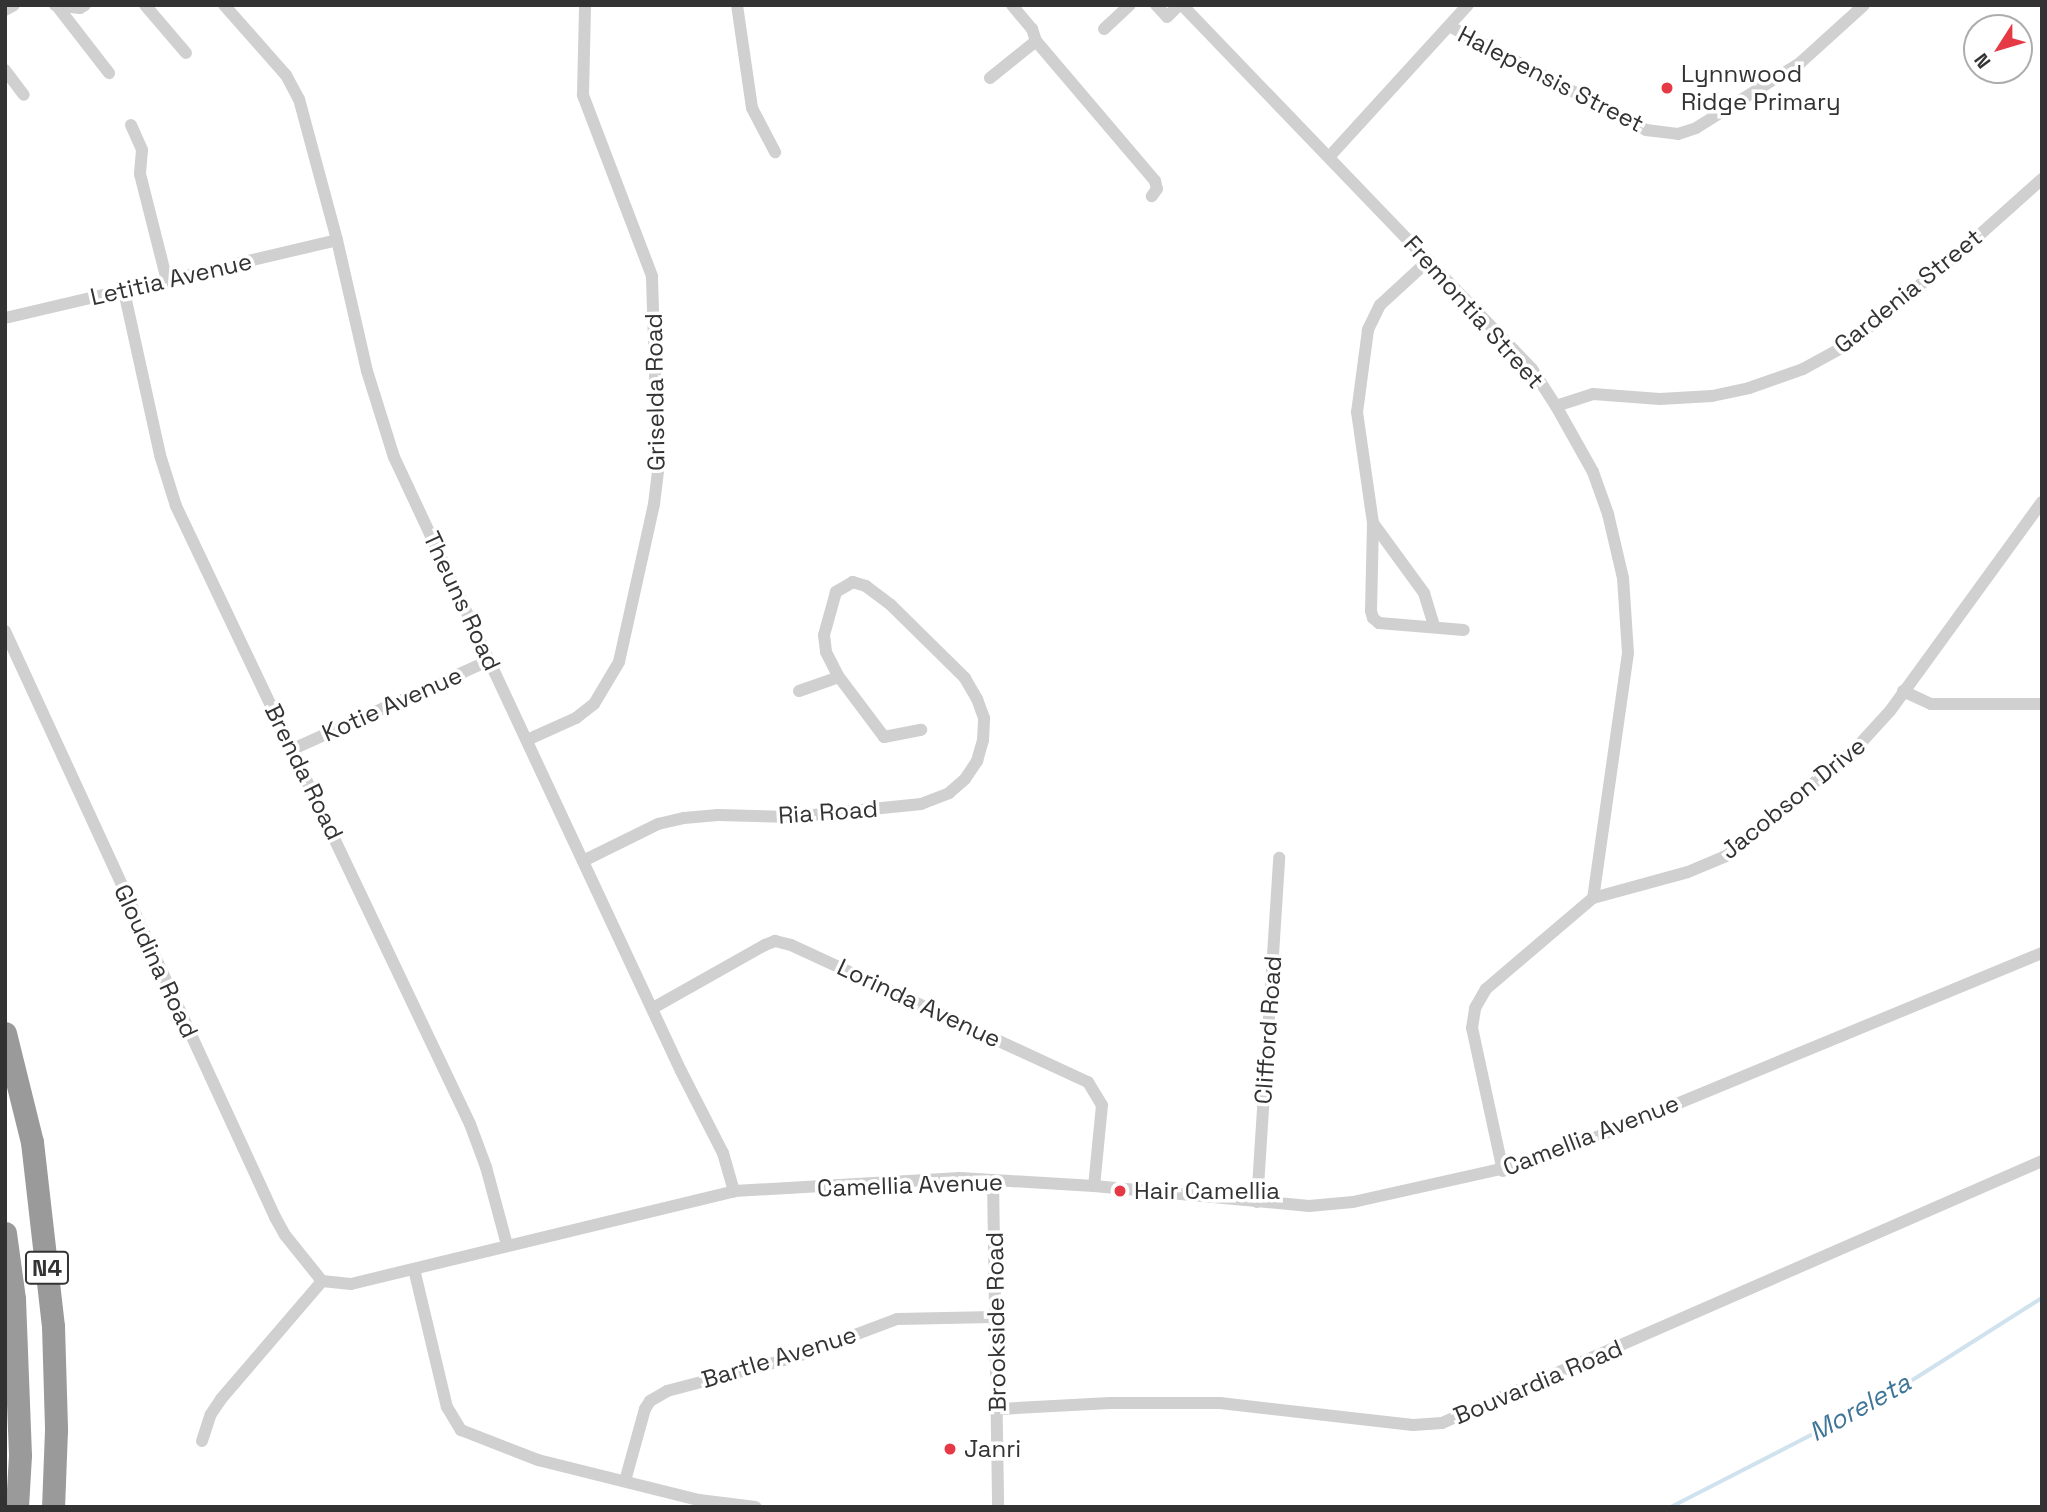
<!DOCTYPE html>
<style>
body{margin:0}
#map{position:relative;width:2047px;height:1512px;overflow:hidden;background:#fff;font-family:"Space Grotesk",sans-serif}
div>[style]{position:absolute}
.stream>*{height:3.5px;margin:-1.75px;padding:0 1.75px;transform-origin:1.75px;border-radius:1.75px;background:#cfe2ee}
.street>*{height:12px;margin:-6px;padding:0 6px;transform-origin:6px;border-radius:6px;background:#d0d0d0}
.highway>*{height:23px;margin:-11.5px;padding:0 11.5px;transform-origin:11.5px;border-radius:11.5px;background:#9a9a9a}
.dots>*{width:19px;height:19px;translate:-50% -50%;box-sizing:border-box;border:4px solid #fff;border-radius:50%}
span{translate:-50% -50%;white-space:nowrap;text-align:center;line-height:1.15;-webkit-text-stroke:7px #fff;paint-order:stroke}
.shield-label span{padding:2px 5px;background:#fff;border:2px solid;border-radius:5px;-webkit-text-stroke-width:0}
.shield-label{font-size:23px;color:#333;font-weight:700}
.poi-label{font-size:24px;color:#333}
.left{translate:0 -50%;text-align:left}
.street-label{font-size:24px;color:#333}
.water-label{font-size:26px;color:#3f7597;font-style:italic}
.frame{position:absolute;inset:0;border:7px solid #333;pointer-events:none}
.north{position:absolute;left:1963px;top:14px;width:70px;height:70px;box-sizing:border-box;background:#fff;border:2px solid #adadad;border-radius:50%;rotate:233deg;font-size:19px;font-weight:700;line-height:28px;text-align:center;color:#333}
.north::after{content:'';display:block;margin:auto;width:24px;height:32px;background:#e63946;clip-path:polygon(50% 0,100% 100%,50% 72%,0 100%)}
</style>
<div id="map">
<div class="stream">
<div style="left:1671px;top:1507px;width:245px;rotate:-27.2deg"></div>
<div style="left:1889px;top:1395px;width:181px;rotate:-32.4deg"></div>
</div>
<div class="street">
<div style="left:55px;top:5px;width:25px;rotate:7deg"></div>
<div style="left:80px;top:8px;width:6px;rotate:-31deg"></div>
<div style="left:145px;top:5px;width:63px;rotate:49.5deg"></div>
<div style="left:224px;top:5px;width:94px;rotate:48.5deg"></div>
<div style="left:286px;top:75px;width:27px;rotate:62deg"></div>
<div style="left:299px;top:99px;width:146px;rotate:74.9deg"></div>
<div style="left:337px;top:240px;width:134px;rotate:77.1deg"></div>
<div style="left:367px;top:371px;width:90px;rotate:72.6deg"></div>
<div style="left:394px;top:457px;width:678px;rotate:64.95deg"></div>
<div style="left:681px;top:1071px;width:92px;rotate:62.9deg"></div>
<div style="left:723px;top:1153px;width:40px;rotate:74deg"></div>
<div style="left:737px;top:5px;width:104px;rotate:81.7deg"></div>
<div style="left:752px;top:108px;width:50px;rotate:62.4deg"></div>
<div style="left:1156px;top:5px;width:16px;rotate:47deg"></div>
<div style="left:1167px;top:17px;width:17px;rotate:-45deg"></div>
<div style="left:1182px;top:5px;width:505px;rotate:46.12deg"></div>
<div style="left:1532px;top:369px;width:44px;rotate:57deg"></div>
<div style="left:1556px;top:406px;width:76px;rotate:60.7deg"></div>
<div style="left:1593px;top:472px;width:45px;rotate:70.3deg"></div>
<div style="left:1608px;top:514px;width:66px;rotate:76.8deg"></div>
<div style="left:1623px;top:578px;width:75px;rotate:86.2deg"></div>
<div style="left:1628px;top:653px;width:247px;rotate:98.1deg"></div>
<div style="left:57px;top:6px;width:85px;rotate:52.2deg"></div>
<div style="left:5px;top:10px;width:10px;rotate:-29deg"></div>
<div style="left:1449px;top:26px;width:223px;rotate:27.8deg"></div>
<div style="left:1646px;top:130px;width:32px;rotate:7deg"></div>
<div style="left:1678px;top:134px;width:19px;rotate:-18deg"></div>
<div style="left:1696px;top:128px;width:123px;rotate:-32deg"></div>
<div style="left:1800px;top:63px;width:86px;rotate:-42.2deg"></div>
<div style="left:1104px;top:29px;width:35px;rotate:-43deg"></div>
<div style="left:1036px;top:41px;width:184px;rotate:49.6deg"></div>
<div style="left:1155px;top:181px;width:8px;rotate:76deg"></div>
<div style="left:1157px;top:189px;width:9px;rotate:126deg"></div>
<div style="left:5px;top:70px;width:31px;rotate:53deg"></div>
<div style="left:990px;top:78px;width:59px;rotate:-38.8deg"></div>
<div style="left:1036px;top:41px;width:13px;rotate:-108deg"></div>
<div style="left:1032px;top:29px;width:31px;rotate:-130deg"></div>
<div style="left:131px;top:125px;width:27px;rotate:66deg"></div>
<div style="left:142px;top:150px;width:24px;rotate:95deg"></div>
<div style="left:140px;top:174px;width:110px;rotate:75.8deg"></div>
<div style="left:1329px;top:157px;width:206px;rotate:-47.6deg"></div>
<div style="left:1429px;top:260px;width:67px;rotate:137.4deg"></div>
<div style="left:1380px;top:305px;width:28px;rotate:116deg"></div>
<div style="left:1368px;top:330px;width:83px;rotate:97.6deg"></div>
<div style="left:1357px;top:412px;width:112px;rotate:81.8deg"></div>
<div style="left:1373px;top:523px;width:88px;rotate:91.3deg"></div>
<div style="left:1371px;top:611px;width:7px;rotate:74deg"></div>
<div style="left:1373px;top:618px;width:8px;rotate:40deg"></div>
<div style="left:1379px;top:623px;width:85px;rotate:4.7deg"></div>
<div style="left:124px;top:291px;width:168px;rotate:77.6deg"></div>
<div style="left:160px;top:455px;width:53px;rotate:72.6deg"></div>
<div style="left:176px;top:506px;width:684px;rotate:64.56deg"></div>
<div style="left:470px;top:1124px;width:46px;rotate:69.6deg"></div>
<div style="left:486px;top:1167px;width:81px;rotate:74.9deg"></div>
<div style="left:5px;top:318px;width:341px;rotate:-13.2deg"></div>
<div style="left:1556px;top:406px;width:39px;rotate:-18deg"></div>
<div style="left:1593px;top:394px;width:67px;rotate:4.3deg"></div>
<div style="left:1660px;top:399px;width:52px;rotate:-3.3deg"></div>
<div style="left:1712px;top:396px;width:38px;rotate:-12deg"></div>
<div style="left:1749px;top:388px;width:57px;rotate:-19.4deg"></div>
<div style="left:1803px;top:369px;width:50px;rotate:-28.6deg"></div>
<div style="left:1847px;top:345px;width:156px;rotate:-39.5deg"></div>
<div style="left:1967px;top:246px;width:101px;rotate:-41.8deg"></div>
<div style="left:1373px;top:523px;width:87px;rotate:53.9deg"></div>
<div style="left:1424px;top:593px;width:34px;rotate:73deg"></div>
<div style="left:5px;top:631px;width:645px;rotate:65.26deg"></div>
<div style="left:275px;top:1217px;width:21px;rotate:61deg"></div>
<div style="left:285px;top:1235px;width:59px;rotate:51.2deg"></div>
<div style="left:799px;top:691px;width:42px;rotate:-19.3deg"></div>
<div style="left:1903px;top:691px;width:31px;rotate:25deg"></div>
<div style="left:1931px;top:704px;width:111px"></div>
<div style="left:527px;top:740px;width:54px;rotate:-24.2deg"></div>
<div style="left:576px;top:718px;width:23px;rotate:-38deg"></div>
<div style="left:594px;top:704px;width:49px;rotate:-59.2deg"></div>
<div style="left:619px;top:662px;width:162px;rotate:-77.5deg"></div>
<div style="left:654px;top:504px;width:35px;rotate:-83deg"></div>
<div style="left:658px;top:469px;width:193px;rotate:-91.8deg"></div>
<div style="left:652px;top:276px;width:194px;rotate:-110.9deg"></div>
<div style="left:583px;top:95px;width:90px;rotate:-88.7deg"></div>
<div style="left:293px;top:749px;width:216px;rotate:-24.3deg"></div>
<div style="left:583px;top:861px;width:84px;rotate:-26.3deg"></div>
<div style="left:658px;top:824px;width:27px;rotate:-13deg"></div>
<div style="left:684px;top:818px;width:34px;rotate:-5deg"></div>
<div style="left:718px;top:815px;width:75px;rotate:1.5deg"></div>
<div style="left:793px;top:817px;width:129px;rotate:-5.8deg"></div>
<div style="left:921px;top:804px;width:30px;rotate:-21deg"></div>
<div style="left:949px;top:793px;width:21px;rotate:-41deg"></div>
<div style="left:965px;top:779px;width:22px;rotate:-56deg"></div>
<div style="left:977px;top:761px;width:22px;rotate:-74deg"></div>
<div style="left:983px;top:740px;width:22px;rotate:-87deg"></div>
<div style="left:984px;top:718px;width:20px;rotate:-110deg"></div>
<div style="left:977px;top:699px;width:24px;rotate:-120deg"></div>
<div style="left:965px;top:678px;width:104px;rotate:-135.4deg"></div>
<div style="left:891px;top:605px;width:31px;rotate:-143deg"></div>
<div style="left:866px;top:586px;width:14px;rotate:-163deg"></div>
<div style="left:853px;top:582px;width:20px;rotate:150deg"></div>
<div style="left:836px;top:592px;width:45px;rotate:105.6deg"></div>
<div style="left:824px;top:635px;width:17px;rotate:83deg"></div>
<div style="left:826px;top:652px;width:28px;rotate:63deg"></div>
<div style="left:839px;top:677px;width:75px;rotate:53.1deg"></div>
<div style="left:884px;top:737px;width:38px;rotate:-11deg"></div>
<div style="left:653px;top:1008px;width:129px;rotate:-29.4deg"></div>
<div style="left:765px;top:945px;width:11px;rotate:-22deg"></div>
<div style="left:775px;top:941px;width:16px;rotate:14deg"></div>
<div style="left:791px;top:945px;width:327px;rotate:24.8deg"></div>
<div style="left:1088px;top:1082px;width:27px;rotate:59deg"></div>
<div style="left:1102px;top:1105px;width:81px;rotate:95.6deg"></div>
<div style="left:1503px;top:1171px;width:146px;rotate:-102.2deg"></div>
<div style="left:1472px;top:1028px;width:20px;rotate:-81deg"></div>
<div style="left:1475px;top:1008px;width:22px;rotate:-60deg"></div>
<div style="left:1486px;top:989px;width:140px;rotate:-40.4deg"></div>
<div style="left:1593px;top:898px;width:98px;rotate:-15.3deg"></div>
<div style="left:1688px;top:872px;width:41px;rotate:-22.8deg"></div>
<div style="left:1726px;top:856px;width:172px;rotate:-39.8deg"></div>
<div style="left:1858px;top:746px;width:47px;rotate:-47.6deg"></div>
<div style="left:1890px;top:711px;width:258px;rotate:-54deg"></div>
<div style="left:993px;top:1180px;width:327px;rotate:89.1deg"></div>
<div style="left:1257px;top:1202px;width:345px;rotate:-86.3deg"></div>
<div style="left:414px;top:1269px;width:142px;rotate:76.6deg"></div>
<div style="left:447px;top:1407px;width:27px;rotate:59deg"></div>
<div style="left:461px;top:1430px;width:83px;rotate:21.3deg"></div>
<div style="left:538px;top:1460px;width:166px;rotate:14deg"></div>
<div style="left:699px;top:1500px;width:57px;rotate:7deg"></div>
<div style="left:322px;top:1281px;width:29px;rotate:6deg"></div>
<div style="left:351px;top:1284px;width:394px;rotate:-13.6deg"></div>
<div style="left:734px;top:1191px;width:226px;rotate:-3.3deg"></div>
<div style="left:960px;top:1178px;width:134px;rotate:3.4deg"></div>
<div style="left:1094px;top:1186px;width:216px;rotate:5.3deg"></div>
<div style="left:1309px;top:1206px;width:44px;rotate:-5.2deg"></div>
<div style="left:1353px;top:1202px;width:193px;rotate:-12.6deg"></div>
<div style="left:1541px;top:1160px;width:542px;rotate:-22.45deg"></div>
<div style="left:999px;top:1409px;width:111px;rotate:-3.1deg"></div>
<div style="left:1110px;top:1403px;width:110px"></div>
<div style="left:1220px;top:1403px;width:194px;rotate:6.5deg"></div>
<div style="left:1413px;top:1425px;width:29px;rotate:-4deg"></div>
<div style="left:1442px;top:1423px;width:655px;rotate:-23.59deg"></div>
<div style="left:202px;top:1441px;width:28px;rotate:-72deg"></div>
<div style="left:211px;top:1414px;width:18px;rotate:-56deg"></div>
<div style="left:221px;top:1399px;width:155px;rotate:-49.4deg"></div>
<div style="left:625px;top:1481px;width:75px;rotate:-74.5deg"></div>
<div style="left:645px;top:1409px;width:9px;rotate:-58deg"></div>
<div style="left:650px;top:1401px;width:20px;rotate:-30deg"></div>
<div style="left:667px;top:1391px;width:133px;rotate:-14.8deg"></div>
<div style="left:796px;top:1357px;width:108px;rotate:-20.6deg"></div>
<div style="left:897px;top:1319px;width:97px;rotate:-1.2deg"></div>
</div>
<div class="highway">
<div style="left:5px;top:1033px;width:112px;rotate:76.1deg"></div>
<div style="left:32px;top:1142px;width:185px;rotate:83.5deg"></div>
<div style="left:53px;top:1326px;width:104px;rotate:88.3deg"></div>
<div style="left:56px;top:1430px;width:77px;rotate:92.2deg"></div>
<div style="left:5px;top:1233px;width:67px;rotate:82.2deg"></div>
<div style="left:14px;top:1299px;width:156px;rotate:87.8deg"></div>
<div style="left:20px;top:1455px;width:52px;rotate:93.3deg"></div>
</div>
<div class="dots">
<div style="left:1667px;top:88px;background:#e63946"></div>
<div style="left:1120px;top:1191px;background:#e63946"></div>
<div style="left:950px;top:1449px;background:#e63946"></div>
</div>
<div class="shield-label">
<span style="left:47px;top:1268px">N4</span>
</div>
<div class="poi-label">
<span class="left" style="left:1681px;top:88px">Lynnwood<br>Ridge Primary</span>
<span class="left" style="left:1134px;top:1191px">Hair Camellia</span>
<span class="left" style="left:964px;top:1449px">Janri</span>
</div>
<div class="street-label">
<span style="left:1551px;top:79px;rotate:27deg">Halepensis Street</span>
<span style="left:171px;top:279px;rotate:-13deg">Letitia Avenue</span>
<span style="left:1908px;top:291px;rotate:-39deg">Gardenia Street</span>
<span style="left:1474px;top:312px;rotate:48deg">Fremontia Street</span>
<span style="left:655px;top:392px;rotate:-91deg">Griselda Road</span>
<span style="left:462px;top:601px;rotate:65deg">Theuns Road</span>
<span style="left:392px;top:704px;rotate:-24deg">Kotie Avenue</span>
<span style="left:304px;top:772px;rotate:64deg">Brenda Road</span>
<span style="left:1793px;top:798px;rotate:-39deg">Jacobson Drive</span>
<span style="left:828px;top:812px;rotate:-4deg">Ria Road</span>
<span style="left:156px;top:961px;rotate:65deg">Gloudina Road</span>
<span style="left:919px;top:1003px;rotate:25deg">Lorinda Avenue</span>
<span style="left:1268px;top:1030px;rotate:-86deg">Clifford Road</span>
<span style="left:1591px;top:1135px;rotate:-21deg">Camellia Avenue</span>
<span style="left:910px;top:1185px;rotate:-2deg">Camellia Avenue</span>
<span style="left:996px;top:1322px;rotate:-91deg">Brookside Road</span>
<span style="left:779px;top:1357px;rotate:-17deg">Bartle Avenue</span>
<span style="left:1538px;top:1382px;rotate:-23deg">Bouvardia Road</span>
</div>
<div class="water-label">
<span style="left:1860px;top:1408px;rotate:-29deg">Moreleta</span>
</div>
<div class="frame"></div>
<div class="north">N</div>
</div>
